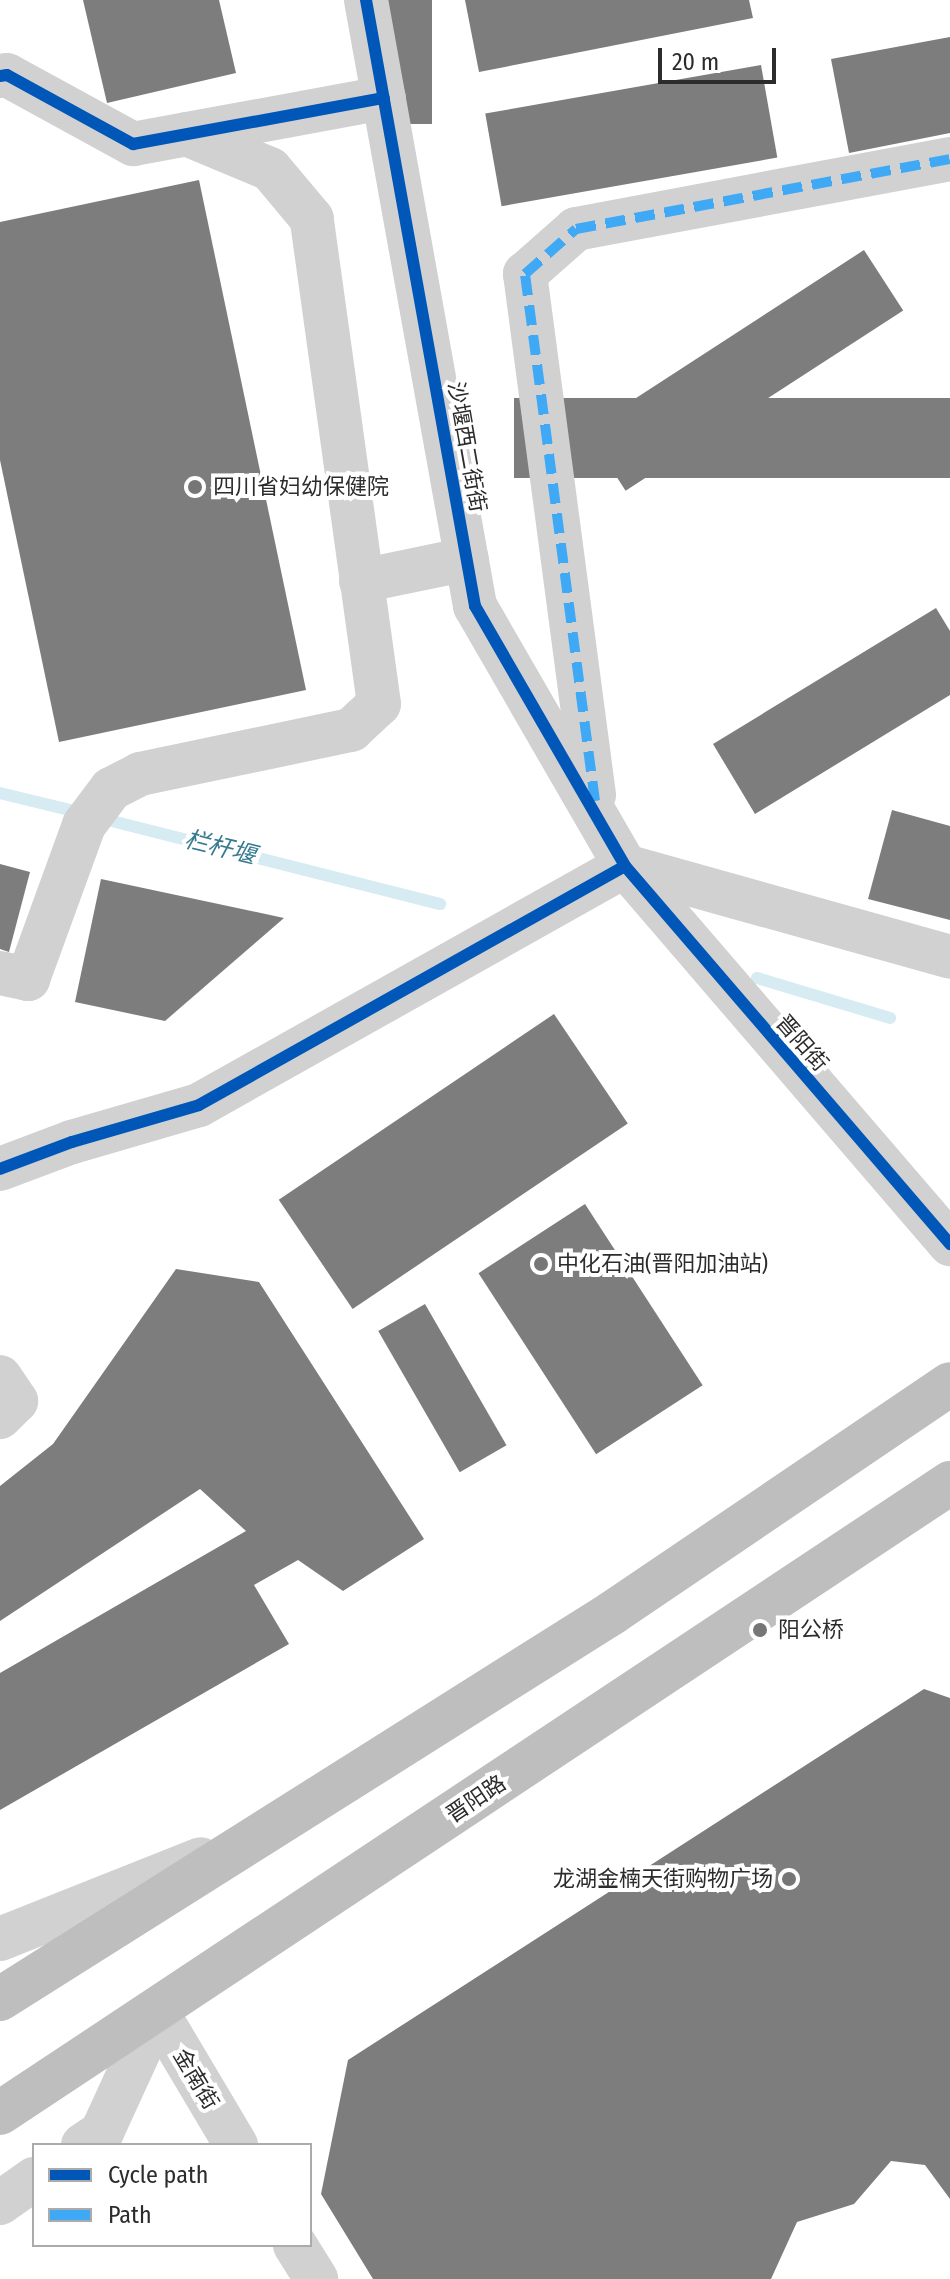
<!DOCTYPE html>
<meta charset="utf-8">
<style>
body{margin:0}
#map{position:relative;width:950px;height:2279px;overflow:hidden;background:#fff;font-family:"Fira Sans Condensed","Noto Sans SC",sans-serif}
div>[style]{position:absolute}
.stream>*{height:12px;margin:-6px;padding:0 6px;transform-origin:6px;border-radius:6px;background:#d6ebf2}
.building>*{inset:0;background:#7d7d7d;transform-origin:0 0}
.minor>*{height:44px;margin:-22px;padding:0 22px;transform-origin:22px;border-radius:22px;background:#d1d1d1}
.highway>*{height:44px;margin:-22px;padding:0 22px;transform-origin:22px;border-radius:22px;background:#bebebe}
.quiet>*{height:10px;margin-top:-5px;transform-origin:0;background:repeating-linear-gradient(90deg,#3fa9f5 0 20px,transparent 0 30px)}
.cycleway>*{height:12px;margin:-6px;padding:0 6px;transform-origin:6px;border-radius:6px;background:#0057b8}
.dots>*{width:22px;height:22px;translate:-50% -50%;box-sizing:border-box;border:4px solid #fff;border-radius:50%}
span{translate:-50% -50%;white-space:nowrap;text-align:center;line-height:1.15;-webkit-text-stroke:8px #fff;paint-order:stroke}
.street-label{font-size:22px;color:#2c2c2c}
.poi-label{font-size:22px;color:#2c2c2c}
.left{translate:0 -50%;text-align:left}
.right{translate:-100% -50%;text-align:right}
.water-label{font-size:24px;color:#387b90;font-style:italic}
.legend{position:absolute;left:32px;top:2143px;width:280px;height:104px;box-sizing:border-box;background:#fff;border:2px solid #ababab;margin:0;padding:10px 14px;list-style:none;font-size:24px;color:#2c2c2c}
.legend li{display:flex;align-items:center;gap:16px;height:40px}
.legend b{width:40px;border:2px solid #ababab}
.scale{position:absolute;left:658px;top:48px;width:118px;height:36px;box-sizing:border-box;border:4px solid #2c2c2c;border-top:0;padding-left:10px;font-size:24px;line-height:28px;white-space:nowrap;color:#2c2c2c;-webkit-text-stroke:6px #fff;paint-order:stroke}
</style>
<div id="map">
<div class="stream">
<div style="left:0;top:793px;width:84px;rotate:13.7deg"></div>
<div style="left:100px;top:818px;width:351px;rotate:14.2deg"></div>
<div style="left:757px;top:978px;width:139px;rotate:16.7deg"></div>
</div>
<div class="building">
<div style="clip-path:polygon(83px 0,219px 0,236px 73px,107px 103px)"></div>
<div style="left:386px;top:0;width:46px;height:124px"></div>
<div style="clip-path:polygon(465px 0,749px 0,753px 18px,479px 72px)"></div>
<div style="clip-path:polygon(950px 37px,950px 133px,849px 153px,831px 59px)"></div>
<div style="left:761px;top:65px;width:94px;height:280px;rotate:80deg"></div>
<div style="clip-path:polygon(199px 180px,306px 690px,59px 742px,0 460px,0 222px)"></div>
<div style="left:864px;top:250px;width:72px;height:331px;rotate:57deg"></div>
<div style="left:950px;top:398px;width:80px;height:436px;rotate:90deg"></div>
<div style="clip-path:polygon(936px 608px,950px 631px,950px 695px,755px 814px,713px 744px)"></div>
<div style="clip-path:polygon(892px 810px,950px 826px,950px 920px,868px 899px)"></div>
<div style="clip-path:polygon(0 864px,30px 872px,9px 952px,0 949px)"></div>
<div style="clip-path:polygon(101px 879px,284px 918px,165px 1021px,75px 1002px)"></div>
<div style="left:554px;top:1014px;width:132px;height:332px;rotate:56deg"></div>
<div style="left:585px;top:1204px;width:216px;height:127px;rotate:57deg"></div>
<div style="clip-path:polygon(176px 1269px,259px 1282px,424px 1539px,343px 1591px,298px 1560px,254px 1585px,289px 1644px,0 1810px,0 1673px,246px 1531px,200px 1489px,0 1621px,0 1486px,53px 1444px)"></div>
<div style="left:425px;top:1304px;width:163px;height:54px;rotate:60deg"></div>
<div style="clip-path:polygon(924px 1689px,950px 1698px,950px 2199px,925px 2165px,891px 2161px,854px 2204px,797px 2222px,771px 2279px,373px 2279px,321px 2194px,348px 2060px)"></div>
</div>
<div class="minor">
<div style="left:366px;top:0;width:616px;rotate:79.8deg"></div>
<div style="left:475px;top:606px;width:300px;rotate:60deg"></div>
<div style="left:625px;top:866px;width:499px;rotate:49.3deg"></div>
<div style="left:0;top:76px;width:7px;rotate:-8deg"></div>
<div style="left:7px;top:75px;width:144px;rotate:28.7deg"></div>
<div style="left:133px;top:144px;width:255px;rotate:-10.4deg"></div>
<div style="left:361px;top:581px;width:108px;rotate:-11.7deg"></div>
<div style="left:594px;top:795px;width:526px;rotate:-97.54deg"></div>
<div style="left:525px;top:274px;width:68px;rotate:-41.4deg"></div>
<div style="left:576px;top:229px;width:380px;rotate:-10.6deg"></div>
<div style="left:0;top:973px;width:29px;rotate:12deg"></div>
<div style="left:28px;top:979px;width:164px;rotate:-70deg"></div>
<div style="left:84px;top:825px;width:45px;rotate:-53.1deg"></div>
<div style="left:111px;top:789px;width:33px;rotate:-27deg"></div>
<div style="left:140px;top:774px;width:216px;rotate:-11.8deg"></div>
<div style="left:351px;top:730px;width:38px;rotate:-43deg"></div>
<div style="left:379px;top:704px;width:490px;rotate:-97.9deg"></div>
<div style="left:312px;top:219px;width:65px;rotate:-130deg"></div>
<div style="left:270px;top:169px;width:91px;rotate:-157.4deg"></div>
<div style="left:0;top:1169px;width:77px;rotate:-20.6deg"></div>
<div style="left:72px;top:1142px;width:132px;rotate:-16.2deg"></div>
<div style="left:199px;top:1105px;width:488px;rotate:-29.3deg"></div>
<div style="left:625px;top:866px;width:337px;rotate:15.6deg"></div>
<div style="left:0;top:1377px;width:29px;rotate:56deg"></div>
<div style="left:16px;top:1401px;width:23px;rotate:135deg"></div>
<div style="left:0;top:1939px;width:216px;rotate:-21.7deg"></div>
<div style="left:157px;top:2012px;width:155px;rotate:59.3deg"></div>
<div style="left:83px;top:2145px;width:23px;rotate:-34deg"></div>
<div style="left:102px;top:2132px;width:132px;rotate:-65.4deg"></div>
<div style="left:0;top:2203px;width:42px;rotate:-35.2deg"></div>
<div style="left:295px;top:2245px;width:40px;rotate:58deg"></div>
</div>
<div class="highway">
<div style="left:0;top:1999px;width:724px;rotate:-32.24deg"></div>
<div style="left:612px;top:1613px;width:408px;rotate:-34.1deg"></div>
<div style="left:0;top:2113px;width:1140px;rotate:-33.55deg"></div>
</div>
<div class="quiet">
<div style="left:595px;top:801px;width:532px;rotate:-97.57deg"></div>
<div style="left:525px;top:274px;width:68px;rotate:-41.4deg"></div>
<div style="left:576px;top:229px;width:380px;rotate:-10.6deg"></div>
</div>
<div class="cycleway">
<div style="left:366px;top:0;width:616px;rotate:79.8deg"></div>
<div style="left:475px;top:606px;width:300px;rotate:60deg"></div>
<div style="left:625px;top:866px;width:499px;rotate:49.3deg"></div>
<div style="left:0;top:76px;width:7px;rotate:-8deg"></div>
<div style="left:7px;top:75px;width:144px;rotate:28.7deg"></div>
<div style="left:133px;top:144px;width:255px;rotate:-10.4deg"></div>
<div style="left:0;top:1169px;width:77px;rotate:-20.6deg"></div>
<div style="left:72px;top:1142px;width:132px;rotate:-16.2deg"></div>
<div style="left:199px;top:1105px;width:488px;rotate:-29.3deg"></div>
</div>
<div class="dots">
<div style="left:195px;top:487px;background:#767676"></div>
<div style="left:541px;top:1264px;background:#767676"></div>
<div style="left:760px;top:1630px;background:#767676"></div>
<div style="left:789px;top:1879px;background:#767676"></div>
</div>
<div class="street-label">
<span style="left:467px;top:447px;rotate:80deg">沙堰西二街街</span>
<span style="left:802px;top:1043px;rotate:49deg">晋阳街</span>
<span style="left:476px;top:1799px;rotate:-34deg">晋阳路</span>
<span style="left:196px;top:2079px;rotate:59deg">金南街</span>
</div>
<div class="poi-label">
<span class="left" style="left:213px;top:487px">四川省妇幼保健院</span>
<span class="left" style="left:557px;top:1264px">中化石油(晋阳加油站)</span>
<span class="left" style="left:778px;top:1630px">阳公桥</span>
<span class="right" style="left:773px;top:1879px">龙湖金楠天街购物广场</span>
</div>
<div class="water-label">
<span style="left:220px;top:848px;rotate:14deg">栏杆堰</span>
</div>
<ul class="legend">
<li><b style="height:10px;background:#0057b8"></b>Cycle path</li>
<li><b style="height:10px;background:#3fa9f5"></b>Path</li>
</ul>
<div class="scale">20 m</div>
</div>
